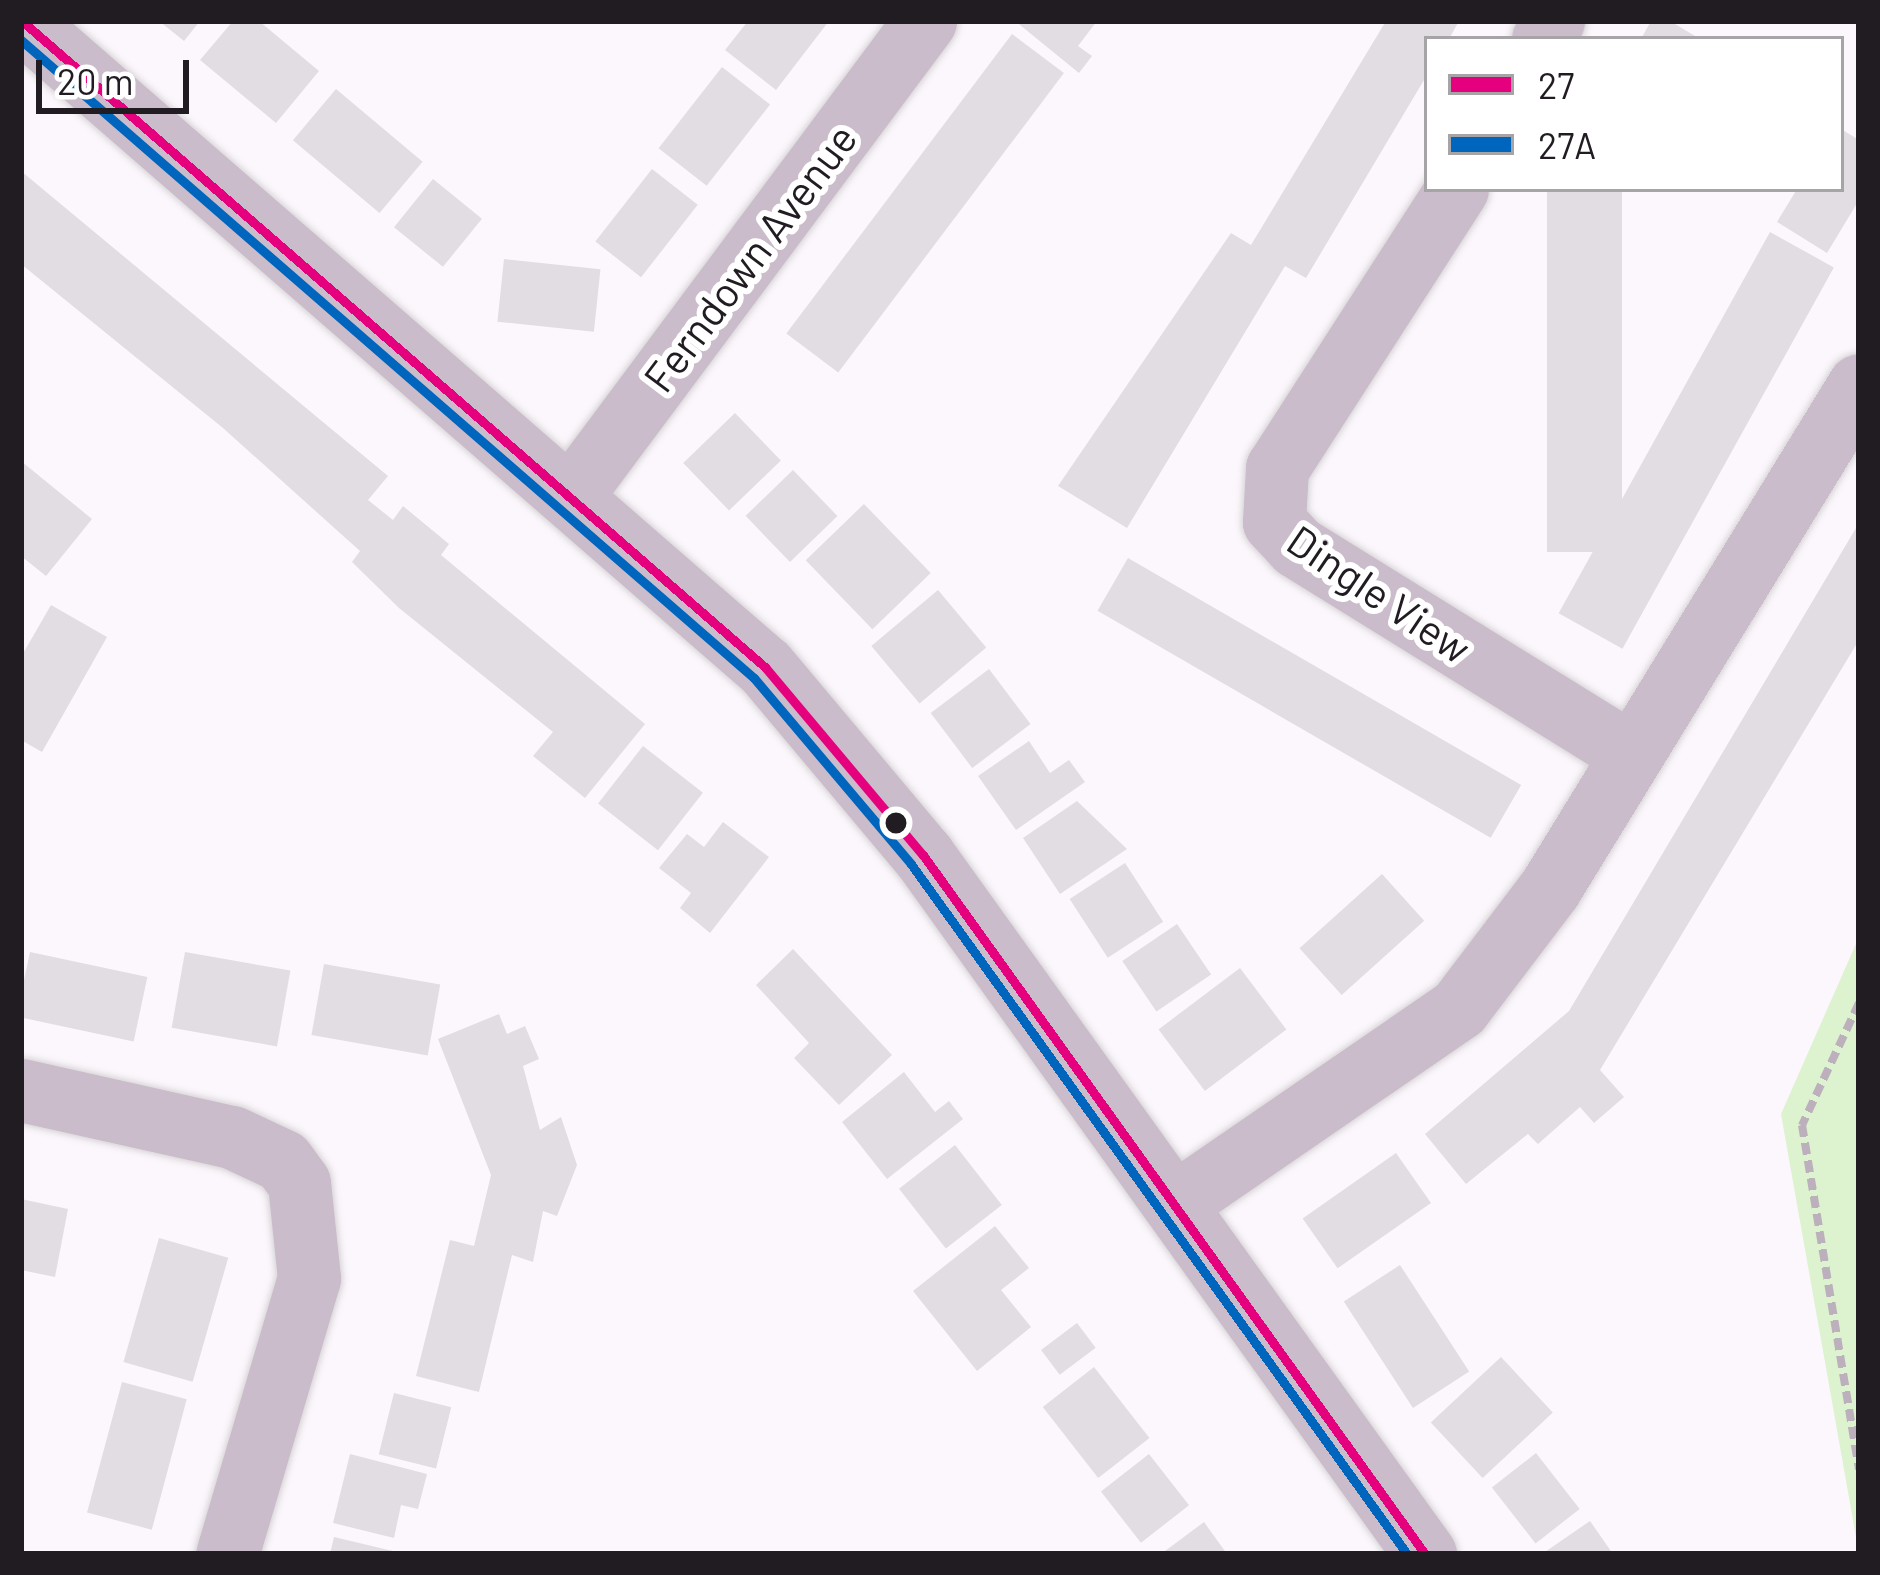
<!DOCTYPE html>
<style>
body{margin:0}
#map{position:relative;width:1880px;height:1575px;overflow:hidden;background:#fcf7fc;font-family:Barlow,sans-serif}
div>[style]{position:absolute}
.green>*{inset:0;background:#ddf2ce}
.building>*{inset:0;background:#e2dde2;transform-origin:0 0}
.path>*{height:8px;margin-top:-4px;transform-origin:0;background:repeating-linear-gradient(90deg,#bbb0bb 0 12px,transparent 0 18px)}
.roads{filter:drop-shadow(0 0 3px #d8d5d8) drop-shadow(0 0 3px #d8d5d8)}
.minor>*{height:63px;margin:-31.5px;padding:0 31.5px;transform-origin:31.5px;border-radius:31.5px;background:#cabccb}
.bus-1>*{height:9px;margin:-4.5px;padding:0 4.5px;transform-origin:4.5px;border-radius:4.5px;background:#e5007d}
.bus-2>*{height:9px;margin:-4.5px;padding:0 4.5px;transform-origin:4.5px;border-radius:4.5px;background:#0065bd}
.dots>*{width:33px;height:33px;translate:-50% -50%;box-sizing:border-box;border:6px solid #fff;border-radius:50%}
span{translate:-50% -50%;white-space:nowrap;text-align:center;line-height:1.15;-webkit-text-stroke:12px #fff;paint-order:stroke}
.street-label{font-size:42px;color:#211b22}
.frame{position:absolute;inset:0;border:24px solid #211b22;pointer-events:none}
.legend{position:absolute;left:1424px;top:36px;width:420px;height:156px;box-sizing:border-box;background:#fff;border:3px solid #a6a4a7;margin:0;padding:15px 21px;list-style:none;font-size:36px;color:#211b22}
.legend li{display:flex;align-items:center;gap:24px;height:60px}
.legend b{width:60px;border:3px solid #a6a4a7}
.scale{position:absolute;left:36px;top:60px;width:153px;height:54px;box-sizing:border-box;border:6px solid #211b22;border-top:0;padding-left:15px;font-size:36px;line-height:42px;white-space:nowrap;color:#211b22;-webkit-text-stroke:9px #fff;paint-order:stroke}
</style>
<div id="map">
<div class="green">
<div style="clip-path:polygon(1859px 937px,1859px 1554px,1781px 1114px)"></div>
</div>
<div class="building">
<div style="clip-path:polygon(159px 21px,200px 21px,184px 41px)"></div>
<div style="clip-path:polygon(233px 21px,259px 21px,319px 71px,276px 123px,200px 60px)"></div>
<div style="clip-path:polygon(748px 21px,829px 21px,776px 90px,725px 50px)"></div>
<div style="clip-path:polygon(1015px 21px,1097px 21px,1078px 46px,1092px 56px,1079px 73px)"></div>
<div style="clip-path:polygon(1386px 21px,1459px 21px,1449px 39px,1427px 39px,1427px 75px,1306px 278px,1285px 266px,1127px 528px,1058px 486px,1231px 233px,1251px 245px)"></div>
<div style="clip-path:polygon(1651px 21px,1670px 21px,1700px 39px,1641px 39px)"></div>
<div style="left:1012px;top:34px;width:65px;height:375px;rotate:37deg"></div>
<div style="left:722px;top:67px;width:61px;height:103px;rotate:38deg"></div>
<div style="left:336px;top:89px;width:113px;height:67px;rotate:40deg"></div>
<div style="clip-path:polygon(1841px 129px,1859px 140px,1859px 200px,1827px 253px,1777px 222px,1797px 189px,1841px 189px)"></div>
<div style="left:652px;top:169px;width:58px;height:92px;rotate:38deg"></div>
<div style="clip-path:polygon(21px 171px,388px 476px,368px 500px,393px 520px,403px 506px,449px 544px,441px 555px,645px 724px,585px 798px,533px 756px,553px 732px,399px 608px,352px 562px,360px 551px,223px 428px,21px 264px)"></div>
<div style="left:433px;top:179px;width:63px;height:62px;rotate:39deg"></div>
<div style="left:1547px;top:189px;width:75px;height:363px"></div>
<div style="left:1770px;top:232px;width:73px;height:436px;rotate:29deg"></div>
<div style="left:504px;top:259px;width:97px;height:63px;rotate:6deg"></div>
<div style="left:735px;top:413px;width:66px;height:72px;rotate:46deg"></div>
<div style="clip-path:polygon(21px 461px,92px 519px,46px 576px,21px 556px)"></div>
<div style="left:793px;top:470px;width:64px;height:66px;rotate:46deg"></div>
<div style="left:864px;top:504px;width:96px;height:81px;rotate:46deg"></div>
<div style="clip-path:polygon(1859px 523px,1859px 640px,1600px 1070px,1624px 1097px,1594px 1123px,1580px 1107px,1538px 1144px,1528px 1134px,1466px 1184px,1425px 1134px,1569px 1011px)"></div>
<div style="left:1128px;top:558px;width:454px;height:61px;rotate:30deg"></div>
<div style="left:938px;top:590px;width:75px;height:87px;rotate:50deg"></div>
<div style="clip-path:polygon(51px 605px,107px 637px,42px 752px,21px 740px,21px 657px)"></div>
<div style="left:989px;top:669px;width:69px;height:73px;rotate:53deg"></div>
<div style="clip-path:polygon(1029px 741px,1050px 773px,1069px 760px,1085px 782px,1016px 830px,978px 776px)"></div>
<div style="left:643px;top:746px;width:76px;height:73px;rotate:38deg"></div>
<div style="clip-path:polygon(1077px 801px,1127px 849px,1060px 894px,1023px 838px)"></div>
<div style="clip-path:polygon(723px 822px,769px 857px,710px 933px,680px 908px,691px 893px,659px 868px,687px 834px,704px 847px)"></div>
<div style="left:1125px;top:863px;width:70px;height:66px;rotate:57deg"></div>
<div style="left:1382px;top:874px;width:63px;height:111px;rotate:48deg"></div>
<div style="left:1177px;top:924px;width:61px;height:66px;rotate:56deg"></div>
<div style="clip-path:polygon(793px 949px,892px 1055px,839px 1105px,794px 1058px,809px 1043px,756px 985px)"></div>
<div style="left:30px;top:952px;width:120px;height:66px;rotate:12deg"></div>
<div style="left:185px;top:952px;width:107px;height:77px;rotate:10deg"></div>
<div style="left:324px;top:964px;width:118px;height:72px;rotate:10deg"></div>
<div style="left:1240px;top:968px;width:77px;height:102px;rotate:53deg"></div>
<div style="clip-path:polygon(499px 1014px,507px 1034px,525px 1026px,539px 1059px,523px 1066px,540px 1130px,561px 1117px,577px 1165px,557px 1216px,543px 1211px,533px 1262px,512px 1255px,479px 1392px,416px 1376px,450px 1240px,474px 1246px,491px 1175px,438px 1039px)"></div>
<div style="clip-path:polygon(904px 1072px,935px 1112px,949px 1101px,963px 1119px,887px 1179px,842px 1122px)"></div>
<div style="left:955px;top:1145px;width:76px;height:71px;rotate:52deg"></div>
<div style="left:1396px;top:1153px;width:61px;height:114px;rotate:55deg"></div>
<div style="clip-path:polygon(21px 1199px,68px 1209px,55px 1277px,21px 1270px)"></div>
<div style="clip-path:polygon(995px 1226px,1029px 1268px,1001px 1290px,1031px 1327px,977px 1371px,913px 1291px)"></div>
<div style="left:159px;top:1238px;width:72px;height:129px;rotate:16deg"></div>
<div style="left:1400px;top:1265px;width:127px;height:67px;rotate:57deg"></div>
<div style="left:1077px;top:1323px;width:31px;height:45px;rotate:53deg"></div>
<div style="left:1501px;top:1357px;width:76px;height:96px;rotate:47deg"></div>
<div style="left:1094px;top:1367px;width:90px;height:65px;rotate:52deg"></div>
<div style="left:122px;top:1382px;width:67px;height:135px;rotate:15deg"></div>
<div style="left:394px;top:1393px;width:59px;height:63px;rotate:14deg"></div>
<div style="left:1536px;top:1453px;width:71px;height:56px;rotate:52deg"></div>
<div style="clip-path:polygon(350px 1454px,427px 1474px,418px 1509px,401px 1505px,394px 1538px,333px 1523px)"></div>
<div style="left:1149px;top:1454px;width:65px;height:61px;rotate:52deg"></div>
<div style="clip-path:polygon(1590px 1521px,1613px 1554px,1542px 1554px)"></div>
<div style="clip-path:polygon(1204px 1522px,1227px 1554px,1161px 1554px)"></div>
<div style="clip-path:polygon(334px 1537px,397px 1552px,397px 1554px,330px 1554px)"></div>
</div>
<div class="path">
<div style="left:1859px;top:1003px;width:135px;rotate:115deg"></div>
<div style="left:1802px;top:1125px;width:349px;rotate:80.6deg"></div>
</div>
<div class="roads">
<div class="minor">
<div style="left:22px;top:21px;width:985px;rotate:41.01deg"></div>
<div style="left:765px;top:667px;width:246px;rotate:50deg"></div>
<div style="left:923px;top:855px;width:861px;rotate:54.32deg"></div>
<div style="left:1543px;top:39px;width:21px;rotate:-61deg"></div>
<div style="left:1457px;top:189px;width:332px;rotate:122.8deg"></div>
<div style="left:1277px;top:468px;width:54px;rotate:93.2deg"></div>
<div style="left:1274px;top:522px;width:33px;rotate:47deg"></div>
<div style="left:1296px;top:546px;width:395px;rotate:31.8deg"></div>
<div style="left:573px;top:493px;width:589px;rotate:-53.29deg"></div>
<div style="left:21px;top:1090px;width:216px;rotate:12.6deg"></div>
<div style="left:232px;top:1137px;width:56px;rotate:25.2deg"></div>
<div style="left:283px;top:1161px;width:27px;rotate:54deg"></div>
<div style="left:299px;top:1183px;width:96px;rotate:84deg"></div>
<div style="left:309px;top:1278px;width:288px;rotate:106.5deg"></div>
<div style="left:1177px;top:1202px;width:342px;rotate:-34.5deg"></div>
<div style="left:1459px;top:1008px;width:151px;rotate:-52.8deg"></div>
<div style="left:1550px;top:888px;width:590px;rotate:-58.44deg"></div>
</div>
</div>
<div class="bus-1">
<div style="left:22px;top:21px;width:985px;rotate:41.01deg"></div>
<div style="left:765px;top:667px;width:246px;rotate:50deg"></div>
<div style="left:923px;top:855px;width:861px;rotate:54.32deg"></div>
</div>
<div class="bus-2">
<div style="left:21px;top:40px;width:972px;rotate:41.04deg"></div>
<div style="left:754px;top:678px;width:243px;rotate:49.8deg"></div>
<div style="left:911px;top:864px;width:850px;rotate:54.29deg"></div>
</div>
<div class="dots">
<div style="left:896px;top:823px;background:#211b22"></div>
</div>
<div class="street-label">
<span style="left:749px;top:257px;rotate:-53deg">Ferndown Avenue</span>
<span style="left:1380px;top:593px;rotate:34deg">Dingle View</span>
</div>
<div class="frame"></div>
<ul class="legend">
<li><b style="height:15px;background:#e5007d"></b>27</li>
<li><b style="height:15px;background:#0065bd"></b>27A</li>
</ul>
<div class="scale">20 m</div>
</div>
